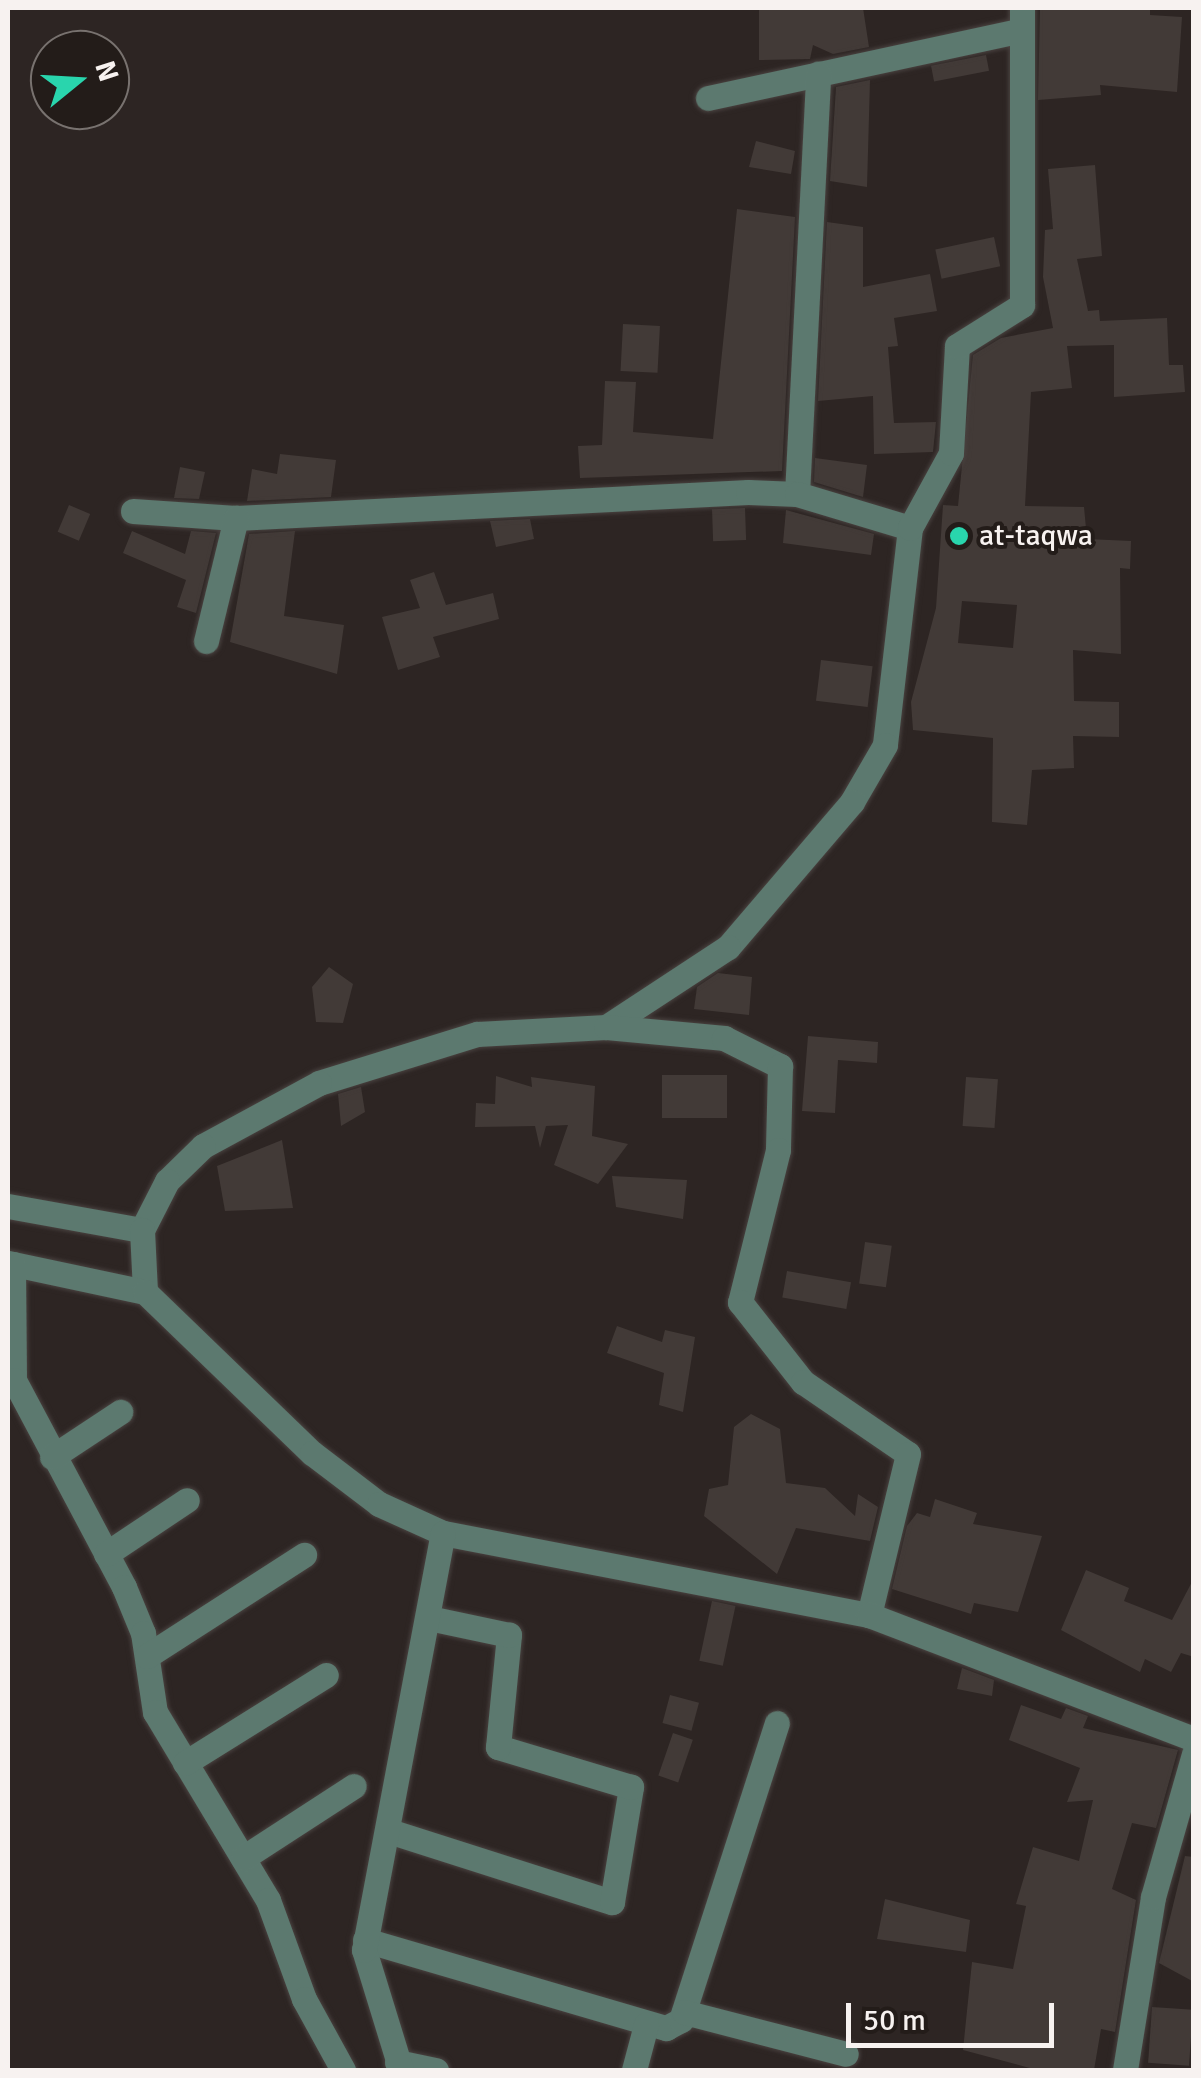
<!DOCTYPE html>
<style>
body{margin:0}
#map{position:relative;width:1201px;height:2078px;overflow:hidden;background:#2d2523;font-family:Signika,sans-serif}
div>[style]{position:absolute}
.building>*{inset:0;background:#423a37;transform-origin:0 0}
.roads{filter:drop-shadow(0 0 2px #494240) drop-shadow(0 0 2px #494240)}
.minor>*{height:25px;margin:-12.5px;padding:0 12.5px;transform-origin:12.5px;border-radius:12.5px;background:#5c796f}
.dots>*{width:28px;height:28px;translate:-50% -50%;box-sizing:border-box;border:5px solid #231c19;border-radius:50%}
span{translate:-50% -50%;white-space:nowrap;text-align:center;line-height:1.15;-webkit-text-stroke:8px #231c19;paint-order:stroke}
.poi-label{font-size:30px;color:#f7f2f0}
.left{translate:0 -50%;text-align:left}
.frame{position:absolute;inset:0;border:10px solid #f7f2f0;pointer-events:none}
.north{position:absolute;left:30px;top:30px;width:100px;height:100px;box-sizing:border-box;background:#231c19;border:2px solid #78726f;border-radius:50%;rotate:72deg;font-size:28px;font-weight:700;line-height:40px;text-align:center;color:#f7f2f0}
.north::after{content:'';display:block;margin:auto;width:35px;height:45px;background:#29d5ad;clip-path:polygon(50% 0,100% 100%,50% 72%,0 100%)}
.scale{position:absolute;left:846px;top:2003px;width:208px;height:45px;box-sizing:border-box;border:5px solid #f7f2f0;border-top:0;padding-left:12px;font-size:30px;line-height:35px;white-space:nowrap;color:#f7f2f0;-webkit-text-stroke:8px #231c19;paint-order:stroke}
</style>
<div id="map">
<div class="building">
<div style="clip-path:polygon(759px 8px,863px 8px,869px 47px,833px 54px,813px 45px,810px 59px,759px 60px)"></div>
<div style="clip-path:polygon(1040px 8px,1150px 8px,1150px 15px,1182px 17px,1177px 92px,1100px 85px,1101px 95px,1038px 100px)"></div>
<div style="left:986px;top:55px;width:16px;height:56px;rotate:79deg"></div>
<div style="clip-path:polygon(870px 80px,867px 187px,830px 181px,836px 87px)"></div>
<div style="clip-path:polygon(756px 141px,795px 151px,791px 174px,749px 167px)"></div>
<div style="clip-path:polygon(evenodd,1095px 165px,1102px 256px,1077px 259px,1088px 311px,1099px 310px,1100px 321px,1167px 318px,1169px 365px,1183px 365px,1185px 392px,1114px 397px,1114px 345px,1067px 346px,1072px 388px,1031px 392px,1025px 506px,1084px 507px,1087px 539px,1131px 541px,1130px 569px,1120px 568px,1121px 654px,1073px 650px,1074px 701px,1119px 702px,1119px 737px,1073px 736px,1074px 768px,1032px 770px,1027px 825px,992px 822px,993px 738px,913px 730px,911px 702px,936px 608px,943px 505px,958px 506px,973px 355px,1001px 338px,1053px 328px,1043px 277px,1045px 230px,1053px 229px,1048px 169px,1095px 165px,962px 601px,1017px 605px,1013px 648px,958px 643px,962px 601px)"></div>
<div style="clip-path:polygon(737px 209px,795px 217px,782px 471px,580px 478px,578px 446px,602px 445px,605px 381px,636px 382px,633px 432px,713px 439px)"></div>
<div style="clip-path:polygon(827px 222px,863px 227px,863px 287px,930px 274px,937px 311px,894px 318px,898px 346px,888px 347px,894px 423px,936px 422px,933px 452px,874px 454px,873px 396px,818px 401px)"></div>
<div style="left:994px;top:237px;width:30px;height:60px;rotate:78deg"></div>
<div style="left:623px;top:324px;width:37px;height:47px;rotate:3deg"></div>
<div style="clip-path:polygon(280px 454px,336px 460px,331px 497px,247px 501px,252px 469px,277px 474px)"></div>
<div style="clip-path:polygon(815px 458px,867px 465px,863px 497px,814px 482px)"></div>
<div style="clip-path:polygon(180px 467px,205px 472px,199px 499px,174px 498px)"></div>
<div style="left:69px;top:505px;width:23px;height:29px;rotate:23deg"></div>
<div style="left:745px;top:508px;width:32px;height:33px;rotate:88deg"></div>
<div style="clip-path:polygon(786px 510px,874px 534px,871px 555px,783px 543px)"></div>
<div style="clip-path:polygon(530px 519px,534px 539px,496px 547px,490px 521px)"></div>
<div style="clip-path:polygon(132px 531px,185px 554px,191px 531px,216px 533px,196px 613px,177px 607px,186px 580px,123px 553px)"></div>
<div style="clip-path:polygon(295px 531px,284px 616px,344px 625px,337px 674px,230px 642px,249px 534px)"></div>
<div style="clip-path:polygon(434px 572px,446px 605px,493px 593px,499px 619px,433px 637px,440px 657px,398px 670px,382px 617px,420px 608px,410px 580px)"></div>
<div style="left:821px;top:660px;width:52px;height:41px;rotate:7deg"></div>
<div style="clip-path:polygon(329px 967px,353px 984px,343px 1023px,316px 1022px,312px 987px)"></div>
<div style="clip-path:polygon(718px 973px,752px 977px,749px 1015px,694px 1009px,697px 987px)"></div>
<div style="clip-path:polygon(808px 1036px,878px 1042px,877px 1063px,838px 1060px,835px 1113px,802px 1111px)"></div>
<div style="left:727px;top:1075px;width:43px;height:65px;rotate:90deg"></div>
<div style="clip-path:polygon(496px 1076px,532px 1087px,531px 1077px,595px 1086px,592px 1136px,628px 1144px,598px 1184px,554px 1165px,568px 1125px,546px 1126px,540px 1148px,535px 1126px,475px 1127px,476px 1103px,495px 1104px)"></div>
<div style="left:966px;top:1077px;width:32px;height:49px;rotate:4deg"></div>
<div style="clip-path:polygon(361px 1087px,365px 1112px,341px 1126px,338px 1094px)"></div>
<div style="clip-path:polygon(282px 1140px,293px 1208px,225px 1211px,217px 1166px)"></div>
<div style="clip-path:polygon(612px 1176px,687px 1180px,683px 1219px,616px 1207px)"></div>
<div style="left:865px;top:1242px;width:27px;height:42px;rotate:8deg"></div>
<div style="left:787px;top:1271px;width:65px;height:27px;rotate:10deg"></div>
<div style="clip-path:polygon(617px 1326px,662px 1342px,665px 1330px,695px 1337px,683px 1412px,659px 1405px,664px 1373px,607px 1353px)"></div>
<div style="clip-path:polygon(751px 1414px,780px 1429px,786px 1483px,825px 1488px,855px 1516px,858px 1494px,878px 1507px,870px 1541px,796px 1528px,777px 1574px,704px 1516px,709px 1489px,728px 1485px,734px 1427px)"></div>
<div style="clip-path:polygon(935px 1499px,977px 1513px,973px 1524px,1042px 1536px,1018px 1612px,974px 1603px,971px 1614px,892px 1589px,907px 1526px,917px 1513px,930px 1517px)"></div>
<div style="clip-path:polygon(1086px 1570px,1129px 1588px,1124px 1601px,1172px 1620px,1194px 1578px,1194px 1657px,1181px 1653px,1171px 1672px,1145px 1659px,1140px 1672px,1061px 1630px)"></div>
<div style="left:712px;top:1601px;width:24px;height:61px;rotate:12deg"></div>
<div style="clip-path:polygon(962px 1668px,994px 1680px,992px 1696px,957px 1689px)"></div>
<div style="left:670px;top:1695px;width:30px;height:29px;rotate:15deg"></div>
<div style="clip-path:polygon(1021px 1705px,1061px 1719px,1066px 1708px,1088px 1716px,1083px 1728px,1178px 1750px,1156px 1828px,1132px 1823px,1112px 1889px,1136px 1900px,1115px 2032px,1101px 2029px,1094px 2070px,1037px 2070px,963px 2050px,972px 1962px,1013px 1969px,1026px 1906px,1016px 1904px,1033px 1847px,1079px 1861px,1093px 1800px,1067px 1802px,1080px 1768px,1009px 1740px)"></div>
<div style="left:673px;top:1733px;width:21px;height:45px;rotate:19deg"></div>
<div style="clip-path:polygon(1185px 1856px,1194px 1857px,1194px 1982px,1159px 1963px)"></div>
<div style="clip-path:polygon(885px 1899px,970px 1920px,966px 1952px,877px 1939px)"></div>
<div style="left:1152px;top:2007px;width:41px;height:56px;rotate:4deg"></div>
</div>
<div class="roads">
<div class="minor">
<div style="left:708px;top:98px;width:317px;rotate:-12.2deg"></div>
<div style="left:797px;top:494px;width:421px;rotate:-87.1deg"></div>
<div style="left:133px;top:511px;width:103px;rotate:3.9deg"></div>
<div style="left:236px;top:518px;width:513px;rotate:-2.91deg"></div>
<div style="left:748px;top:492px;width:49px;rotate:2.3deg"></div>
<div style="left:797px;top:494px;width:118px;rotate:16.7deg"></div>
<div style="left:910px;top:528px;width:218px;rotate:96.6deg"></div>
<div style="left:885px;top:745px;width:66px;rotate:120.1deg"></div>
<div style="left:852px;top:802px;width:191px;rotate:130.5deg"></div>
<div style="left:728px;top:947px;width:146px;rotate:146.7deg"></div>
<div style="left:606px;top:1027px;width:129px;rotate:176.9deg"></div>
<div style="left:477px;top:1034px;width:165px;rotate:162.8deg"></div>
<div style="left:319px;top:1083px;width:132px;rotate:151.5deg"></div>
<div style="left:203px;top:1146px;width:50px;rotate:135.8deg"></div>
<div style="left:167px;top:1181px;width:55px;rotate:117deg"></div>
<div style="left:910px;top:528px;width:85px;rotate:-61.3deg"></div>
<div style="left:951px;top:453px;width:107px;rotate:-86.8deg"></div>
<div style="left:957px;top:346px;width:77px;rotate:-32.2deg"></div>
<div style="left:1022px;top:305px;width:297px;rotate:-90deg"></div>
<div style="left:206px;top:641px;width:127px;rotate:-76.3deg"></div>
<div style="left:606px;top:1027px;width:119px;rotate:5.3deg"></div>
<div style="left:724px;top:1038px;width:63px;rotate:26.6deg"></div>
<div style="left:780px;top:1066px;width:84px;rotate:91.4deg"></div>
<div style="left:778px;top:1150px;width:157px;rotate:104deg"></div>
<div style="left:740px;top:1302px;width:102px;rotate:51.8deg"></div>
<div style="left:803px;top:1382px;width:127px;rotate:34.4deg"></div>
<div style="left:908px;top:1454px;width:166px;rotate:103.6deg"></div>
<div style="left:8px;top:1206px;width:136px;rotate:10.2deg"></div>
<div style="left:142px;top:1230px;width:62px;rotate:87.2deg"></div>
<div style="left:145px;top:1292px;width:140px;rotate:-168deg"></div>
<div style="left:13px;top:1264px;width:116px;rotate:89.5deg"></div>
<div style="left:14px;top:1380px;width:234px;rotate:62deg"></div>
<div style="left:124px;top:1587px;width:50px;rotate:67.6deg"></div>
<div style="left:143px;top:1633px;width:80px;rotate:81.4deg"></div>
<div style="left:155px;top:1712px;width:219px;rotate:59deg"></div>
<div style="left:268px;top:1900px;width:105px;rotate:70deg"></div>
<div style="left:304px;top:1999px;width:81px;rotate:61.2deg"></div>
<div style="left:145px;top:1292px;width:232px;rotate:44deg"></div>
<div style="left:312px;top:1453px;width:84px;rotate:37.3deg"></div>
<div style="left:379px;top:1504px;width:70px;rotate:24.4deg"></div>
<div style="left:443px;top:1533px;width:434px;rotate:10.9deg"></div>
<div style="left:869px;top:1615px;width:348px;rotate:20.9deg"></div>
<div style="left:52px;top:1457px;width:82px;rotate:-33.5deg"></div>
<div style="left:106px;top:1554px;width:97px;rotate:-33.7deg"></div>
<div style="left:147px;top:1656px;width:187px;rotate:-32.8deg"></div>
<div style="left:185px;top:1763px;width:166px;rotate:-32deg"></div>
<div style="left:392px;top:1832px;width:231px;rotate:17.7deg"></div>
<div style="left:612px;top:1902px;width:117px;rotate:-80.6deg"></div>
<div style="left:631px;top:1787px;width:139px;rotate:-163.3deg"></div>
<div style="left:498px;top:1747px;width:113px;rotate:-84.4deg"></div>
<div style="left:509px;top:1635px;width:82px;rotate:-168deg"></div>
<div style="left:243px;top:1858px;width:132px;rotate:-33deg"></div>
<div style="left:365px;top:1940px;width:314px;rotate:16.3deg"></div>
<div style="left:666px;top:2028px;width:17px;rotate:-28deg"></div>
<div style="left:681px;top:2020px;width:312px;rotate:-72.1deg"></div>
<div style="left:684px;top:2012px;width:167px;rotate:14.5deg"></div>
<div style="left:397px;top:2062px;width:40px;rotate:12deg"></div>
<div style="left:401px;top:2070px;width:126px;rotate:-107.1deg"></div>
<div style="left:364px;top:1950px;width:424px;rotate:-79.3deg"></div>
<div style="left:634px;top:2070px;width:47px;rotate:-75.1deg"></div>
<div style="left:1125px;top:2070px;width:175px;rotate:-80.8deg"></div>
<div style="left:1153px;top:1897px;width:149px;rotate:-74deg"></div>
</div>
</div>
<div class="dots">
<div style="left:959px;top:536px;background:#29d5ad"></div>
</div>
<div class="poi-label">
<span class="left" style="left:979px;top:536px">at-taqwa</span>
</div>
<div class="frame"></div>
<div class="north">N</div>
<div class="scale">50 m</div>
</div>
